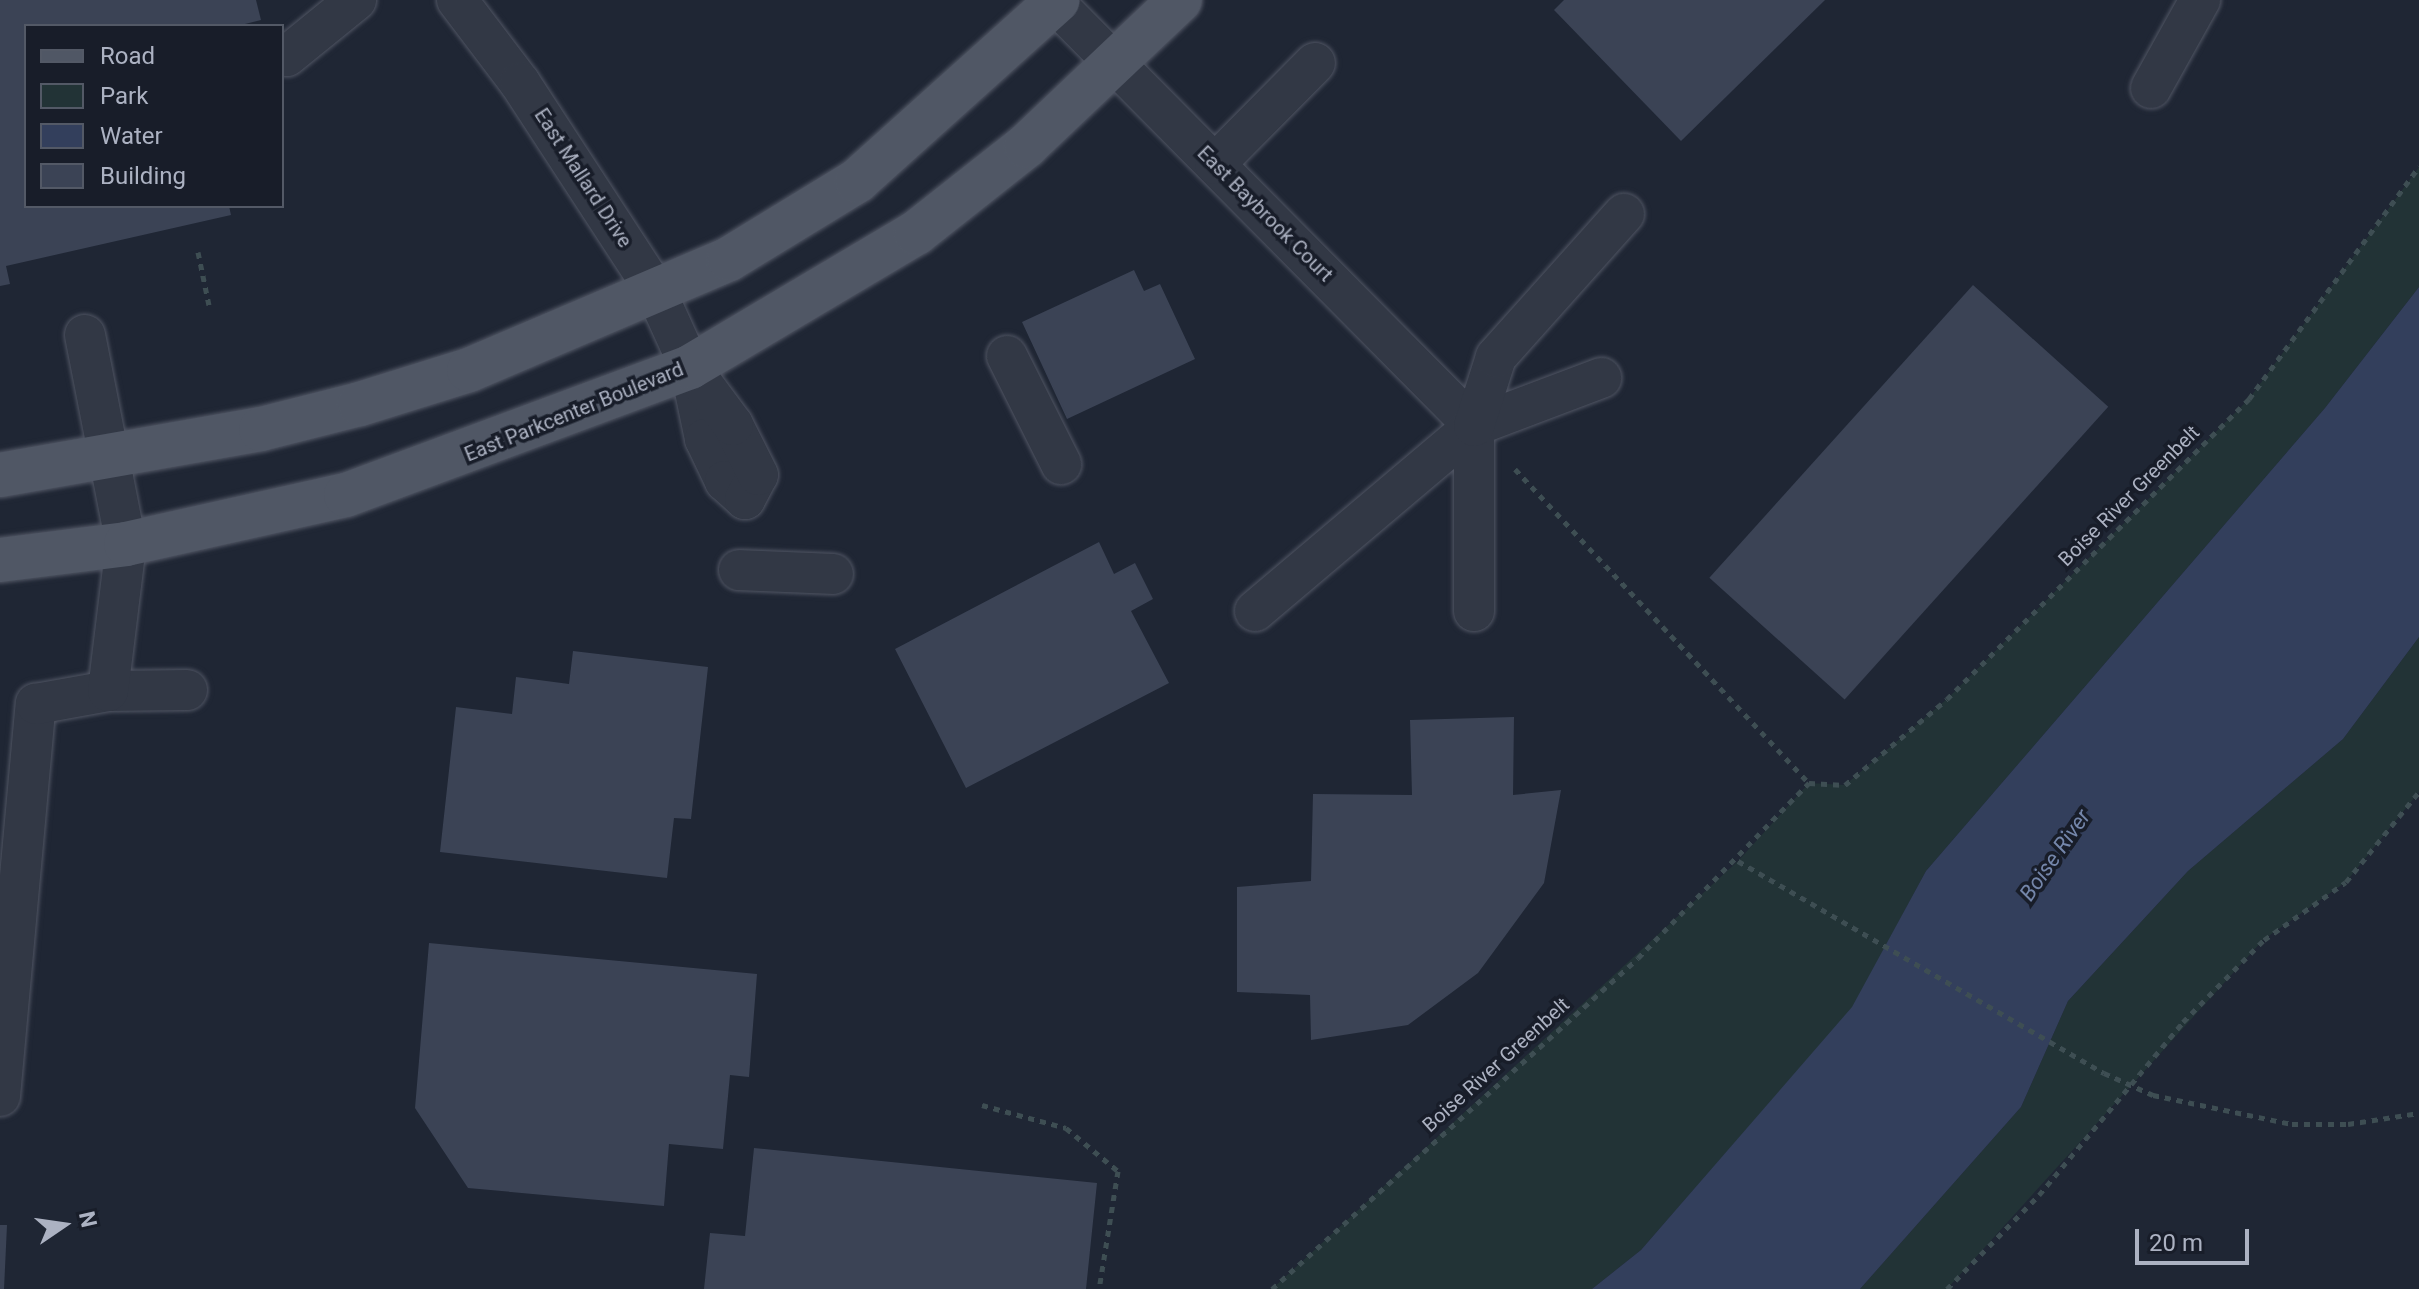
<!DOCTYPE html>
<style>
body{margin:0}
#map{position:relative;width:2419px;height:1289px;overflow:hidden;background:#1f2634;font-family:Roboto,sans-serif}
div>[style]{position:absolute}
.green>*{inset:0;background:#223336}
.water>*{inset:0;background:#333f5c}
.building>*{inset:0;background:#3b4355;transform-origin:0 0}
.path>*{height:5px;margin-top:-2.5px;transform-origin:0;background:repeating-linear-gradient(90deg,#3e4e53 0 6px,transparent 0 12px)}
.roads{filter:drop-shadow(0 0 2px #505563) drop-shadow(0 0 2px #505563)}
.minor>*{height:40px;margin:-20px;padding:0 20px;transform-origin:20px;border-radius:20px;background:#323845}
.major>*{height:44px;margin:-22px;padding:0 22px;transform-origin:22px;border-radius:22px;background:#505765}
span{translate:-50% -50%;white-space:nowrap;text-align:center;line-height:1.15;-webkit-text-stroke:7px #181d29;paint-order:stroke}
.street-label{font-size:20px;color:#acb2c2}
.water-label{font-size:22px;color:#7486aa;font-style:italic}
.legend{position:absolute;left:24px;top:24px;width:260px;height:184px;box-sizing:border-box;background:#181d29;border:2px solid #535966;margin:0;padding:10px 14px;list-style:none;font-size:24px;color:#acb2c2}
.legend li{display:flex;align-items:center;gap:16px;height:40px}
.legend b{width:40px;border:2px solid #535966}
.north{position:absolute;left:24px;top:1185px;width:80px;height:80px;-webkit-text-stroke:6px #181d29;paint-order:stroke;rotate:77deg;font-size:22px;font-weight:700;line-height:32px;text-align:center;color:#acb2c2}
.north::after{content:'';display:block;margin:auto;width:28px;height:36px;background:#acb2c2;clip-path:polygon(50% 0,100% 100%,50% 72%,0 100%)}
.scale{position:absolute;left:2135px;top:1229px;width:114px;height:36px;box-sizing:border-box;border:4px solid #acb2c2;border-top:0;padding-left:10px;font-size:24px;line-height:28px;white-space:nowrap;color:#acb2c2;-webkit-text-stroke:6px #181d29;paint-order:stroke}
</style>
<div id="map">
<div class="green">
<div style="clip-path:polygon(2419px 167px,2419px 287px,2325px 408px,1926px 871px,1853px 1007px,1641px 1250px,1592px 1289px,1272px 1289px,1738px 861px,1809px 783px,1845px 785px,1947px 699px,2249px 399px)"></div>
<div style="clip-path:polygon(2419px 637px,2419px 792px,2346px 882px,2263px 940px,1947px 1289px,1860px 1289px,2021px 1107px,2068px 1001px,2188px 871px,2343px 739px)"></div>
</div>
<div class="water">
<div style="clip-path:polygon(2419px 287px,2419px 637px,2343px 739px,2188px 871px,2068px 1001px,2021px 1107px,1860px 1289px,1592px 1289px,1641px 1250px,1852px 1007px,1926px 871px,2325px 408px)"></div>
</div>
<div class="building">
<div style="clip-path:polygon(0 0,256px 0,261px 20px,237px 26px,26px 26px,26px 206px,229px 206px,231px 215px,6px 266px,10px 284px,0 286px)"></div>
<div style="clip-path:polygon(1564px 0,1825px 0,1681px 141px,1554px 10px)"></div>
<div style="clip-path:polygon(1134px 270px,1144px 291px,1160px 284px,1195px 359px,1067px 419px,1022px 322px)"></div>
<div style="left:1973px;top:285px;width:182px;height:394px;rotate:42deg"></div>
<div style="clip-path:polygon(1099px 542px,1114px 574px,1135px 563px,1153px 599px,1131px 611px,1169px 683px,966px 788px,895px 649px)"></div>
<div style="clip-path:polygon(573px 651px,708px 667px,691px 819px,674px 818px,667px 878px,440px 852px,456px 707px,512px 714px,516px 677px,569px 684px)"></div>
<div style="clip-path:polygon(1514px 717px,1513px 795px,1561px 790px,1544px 883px,1478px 973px,1408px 1025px,1311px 1040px,1310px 995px,1237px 992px,1237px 887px,1311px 881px,1313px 794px,1412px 795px,1410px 720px)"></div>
<div style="clip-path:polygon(429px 943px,757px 974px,749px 1077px,730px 1075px,723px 1149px,669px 1144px,664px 1206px,468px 1188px,415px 1108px)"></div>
<div style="clip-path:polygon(754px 1148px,1097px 1183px,1086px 1289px,704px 1289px,710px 1233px,745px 1236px)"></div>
<div style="clip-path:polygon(0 1225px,7px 1225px,4px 1289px,0 1289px)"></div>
</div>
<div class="path">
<div style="left:198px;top:252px;width:54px;rotate:78.3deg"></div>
<div style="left:1515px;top:469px;width:430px;rotate:46.9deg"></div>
<div style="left:1809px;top:783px;width:36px;rotate:3deg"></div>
<div style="left:1845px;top:785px;width:133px;rotate:-40.1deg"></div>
<div style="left:1947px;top:699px;width:426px;rotate:-44.8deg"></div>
<div style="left:2249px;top:399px;width:288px;rotate:-53.8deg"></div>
<div style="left:1738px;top:861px;width:423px;rotate:30.1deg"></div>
<div style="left:2104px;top:1073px;width:54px;rotate:24.2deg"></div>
<div style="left:2153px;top:1095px;width:142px;rotate:11.8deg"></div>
<div style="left:2292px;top:1124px;width:56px"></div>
<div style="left:2348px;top:1124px;width:72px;rotate:-8.8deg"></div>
<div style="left:982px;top:1105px;width:87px;rotate:15.3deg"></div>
<div style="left:1066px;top:1128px;width:67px;rotate:39.6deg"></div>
<div style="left:1118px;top:1171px;width:120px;rotate:99.1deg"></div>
<div style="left:1272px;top:1289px;width:493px;rotate:-42.1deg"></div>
<div style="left:1638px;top:958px;width:245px;rotate:-45.7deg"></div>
<div style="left:1947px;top:1289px;width:132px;rotate:-45.6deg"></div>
<div style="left:2039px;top:1195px;width:225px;rotate:-50.2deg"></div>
<div style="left:2183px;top:1022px;width:115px;rotate:-45.4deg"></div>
<div style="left:2264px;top:940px;width:100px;rotate:-35.3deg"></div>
<div style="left:2346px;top:882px;width:116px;rotate:-51deg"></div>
</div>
<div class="roads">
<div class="minor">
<div style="left:457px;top:0;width:104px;rotate:52.8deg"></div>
<div style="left:520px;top:83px;width:249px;rotate:56.9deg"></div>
<div style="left:656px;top:292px;width:82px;rotate:65.6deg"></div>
<div style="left:690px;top:367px;width:74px;rotate:78.2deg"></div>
<div style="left:705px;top:439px;width:47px;rotate:64.5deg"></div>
<div style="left:725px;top:481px;width:27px;rotate:42deg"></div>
<div style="left:745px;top:499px;width:27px;rotate:-62deg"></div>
<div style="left:758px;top:475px;width:56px;rotate:-116.6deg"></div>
<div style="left:733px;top:425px;width:72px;rotate:-126.6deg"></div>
<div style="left:1055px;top:3px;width:595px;rotate:45.27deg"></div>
<div style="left:287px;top:56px;width:89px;rotate:-39.1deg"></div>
<div style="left:2151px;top:88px;width:101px;rotate:-60.9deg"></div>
<div style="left:1215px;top:164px;width:142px;rotate:-45.3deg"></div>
<div style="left:1007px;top:356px;width:121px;rotate:63.4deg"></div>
<div style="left:739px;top:570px;width:94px;rotate:2.4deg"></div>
<div style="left:1255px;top:611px;width:287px;rotate:-40.2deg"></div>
<div style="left:1474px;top:426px;width:136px;rotate:-20.7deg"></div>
<div style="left:1474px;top:611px;width:185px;rotate:-90deg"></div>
<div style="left:1474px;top:426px;width:72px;rotate:-72.3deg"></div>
<div style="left:1496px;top:357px;width:192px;rotate:-48.2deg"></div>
<div style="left:108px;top:691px;width:79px;rotate:-0.7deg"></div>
<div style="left:0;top:1096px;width:394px;rotate:-84.8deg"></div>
<div style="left:36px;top:704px;width:73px;rotate:-10.2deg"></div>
<div style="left:108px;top:691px;width:148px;rotate:-83deg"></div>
<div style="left:126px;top:544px;width:213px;rotate:-101.1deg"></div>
</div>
<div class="major">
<div style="left:0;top:475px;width:265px;rotate:-10deg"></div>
<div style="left:261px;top:429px;width:102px;rotate:-14.2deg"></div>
<div style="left:360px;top:404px;width:114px;rotate:-17.3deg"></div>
<div style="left:469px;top:370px;width:283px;rotate:-23.1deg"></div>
<div style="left:729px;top:259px;width:150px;rotate:-31.4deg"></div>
<div style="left:857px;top:181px;width:270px;rotate:-42deg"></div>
<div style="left:0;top:560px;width:127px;rotate:-7.2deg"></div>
<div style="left:126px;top:544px;width:225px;rotate:-12.6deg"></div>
<div style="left:346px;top:495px;width:367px;rotate:-20.4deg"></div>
<div style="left:690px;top:367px;width:263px;rotate:-30.7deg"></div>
<div style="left:916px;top:233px;width:140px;rotate:-38.3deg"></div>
<div style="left:1026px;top:146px;width:212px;rotate:-43.5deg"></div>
</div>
</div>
<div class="street-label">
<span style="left:583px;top:178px;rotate:57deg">East Mallard Drive</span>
<span style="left:1265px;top:214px;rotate:45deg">East Baybrook Court</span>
<span style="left:574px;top:412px;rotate:-22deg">East Parkcenter Boulevard</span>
<span style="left:2129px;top:496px;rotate:-45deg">Boise River Greenbelt</span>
<span style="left:1496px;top:1065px;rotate:-42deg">Boise River Greenbelt</span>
</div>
<div class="water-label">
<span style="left:2055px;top:855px;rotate:-55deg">Boise River</span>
</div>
<ul class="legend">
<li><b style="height:10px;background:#505765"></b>Road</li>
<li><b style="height:22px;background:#223336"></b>Park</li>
<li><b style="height:22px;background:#333f5c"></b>Water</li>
<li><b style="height:22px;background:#3b4355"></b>Building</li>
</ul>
<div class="north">N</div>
<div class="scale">20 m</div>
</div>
